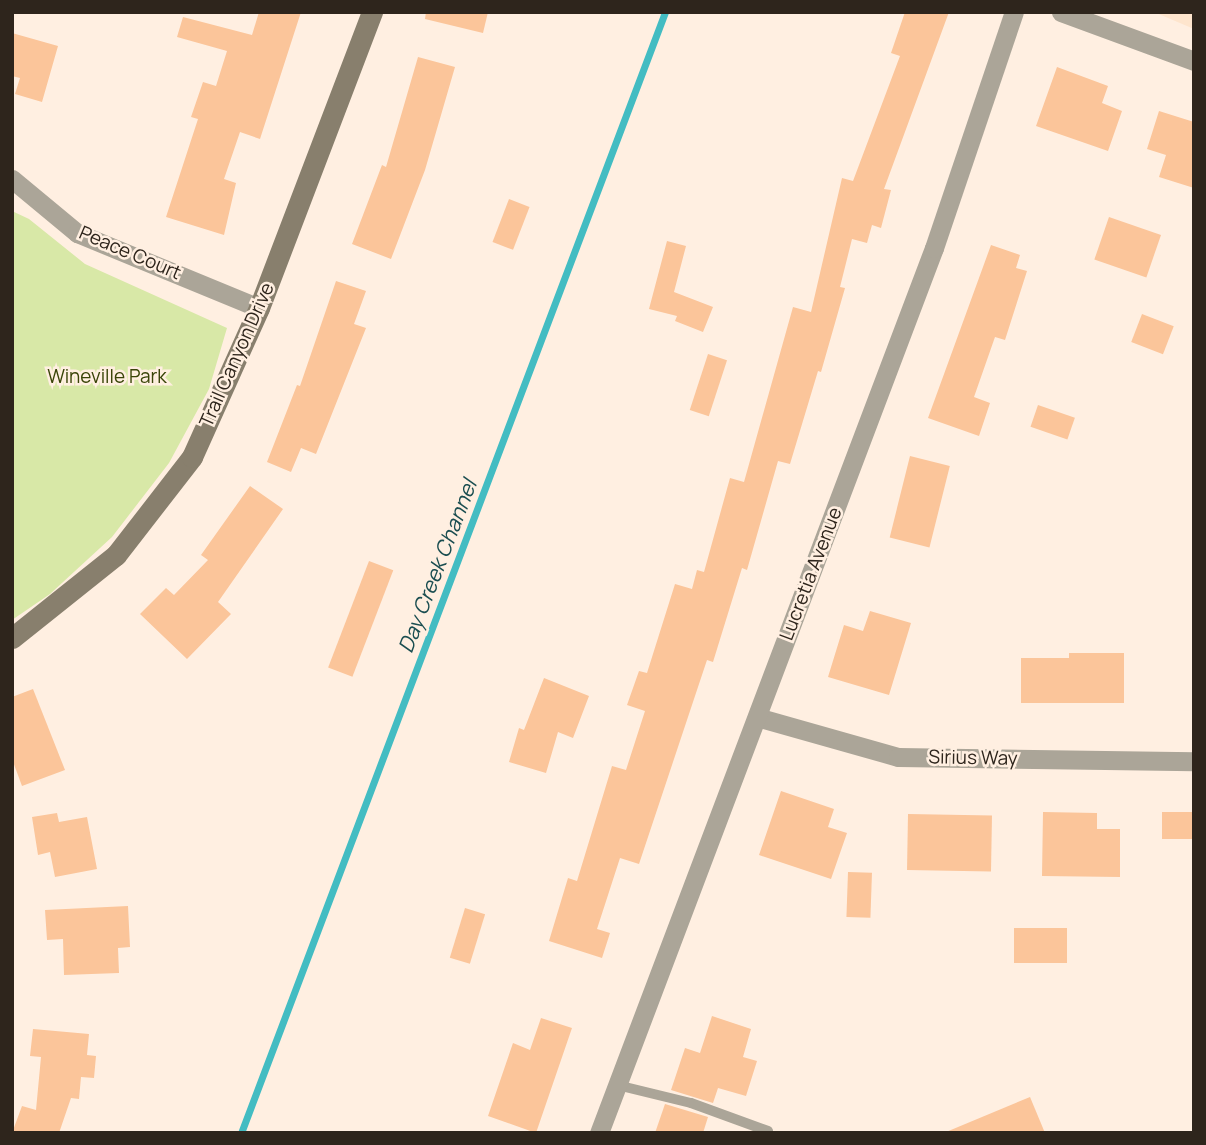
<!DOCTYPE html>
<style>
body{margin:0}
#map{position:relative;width:1206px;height:1145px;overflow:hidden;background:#ffefe1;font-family:Manrope,sans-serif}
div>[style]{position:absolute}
.built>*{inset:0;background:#fee5cd}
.green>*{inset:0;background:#d8e8a7}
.stream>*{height:7px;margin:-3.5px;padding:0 3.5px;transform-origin:3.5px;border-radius:3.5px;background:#43bcc2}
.building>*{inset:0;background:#fbc59a;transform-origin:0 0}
.lane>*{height:10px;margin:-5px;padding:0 5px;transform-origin:5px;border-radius:5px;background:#aba598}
.street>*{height:19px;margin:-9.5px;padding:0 9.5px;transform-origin:9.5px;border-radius:9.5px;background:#aba598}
.secondary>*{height:21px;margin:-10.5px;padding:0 10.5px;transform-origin:10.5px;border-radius:10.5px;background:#887f6d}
span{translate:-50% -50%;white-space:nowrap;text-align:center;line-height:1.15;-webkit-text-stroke:5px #ffefe1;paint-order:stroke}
.street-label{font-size:19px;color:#2e251c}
.park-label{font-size:19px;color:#394407}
.water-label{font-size:21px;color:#1a4d50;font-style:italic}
.frame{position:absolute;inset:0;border:14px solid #2e251c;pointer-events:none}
</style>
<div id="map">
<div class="built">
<div style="clip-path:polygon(1154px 12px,1194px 12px,1194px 29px)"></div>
</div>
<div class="green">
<div style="clip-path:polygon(12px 211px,29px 219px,85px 264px,227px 328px,209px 389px,169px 463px,112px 537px,50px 594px,12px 620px)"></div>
</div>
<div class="stream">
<div style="left:241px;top:1133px;width:1199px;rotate:-69.28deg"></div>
</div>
<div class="building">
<div style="clip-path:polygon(259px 12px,301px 12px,260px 139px,240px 132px,224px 179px,236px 183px,224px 235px,166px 217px,198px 119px,191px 117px,203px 82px,216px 86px,227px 51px,177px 37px,183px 17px,252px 35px)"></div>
<div style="clip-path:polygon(426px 12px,488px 12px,483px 33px,425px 19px)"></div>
<div style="clip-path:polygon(905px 12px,949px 12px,884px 189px,891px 190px,881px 228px,872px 225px,867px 243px,852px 239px,840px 287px,845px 288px,821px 372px,818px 371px,790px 464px,778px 461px,747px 570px,742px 568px,713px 662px,707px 660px,639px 864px,620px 858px,597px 929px,610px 933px,602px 958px,549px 941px,568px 878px,577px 881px,612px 766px,626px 770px,645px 711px,627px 705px,639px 671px,647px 673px,675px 584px,692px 589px,697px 570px,704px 572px,730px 478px,744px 482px,793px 307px,811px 312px,842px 178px,853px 181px,900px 56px,891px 53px)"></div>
<div style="clip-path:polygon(12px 33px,58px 46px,42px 102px,15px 94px,20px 78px,12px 76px)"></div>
<div style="clip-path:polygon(418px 57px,455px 67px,425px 170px,391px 259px,352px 244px,382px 165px,386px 167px)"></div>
<div style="clip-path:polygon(1057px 67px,1108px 86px,1102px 103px,1122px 111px,1108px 151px,1036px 126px)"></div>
<div style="clip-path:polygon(1159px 111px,1194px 122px,1194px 188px,1159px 177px,1166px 155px,1147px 149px)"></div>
<div style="left:509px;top:199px;width:22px;height:46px;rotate:21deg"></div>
<div style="left:1109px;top:217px;width:55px;height:45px;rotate:19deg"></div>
<div style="clip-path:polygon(667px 241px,686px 246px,674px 292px,713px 307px,703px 332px,675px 321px,677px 316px,649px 309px)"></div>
<div style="clip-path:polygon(991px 245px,1020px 255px,1016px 268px,1027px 271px,1005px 340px,995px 337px,974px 397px,990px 403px,979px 436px,928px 418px)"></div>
<div style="clip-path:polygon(336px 281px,366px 291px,354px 324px,366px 328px,316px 454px,301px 448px,291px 472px,267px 462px,297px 385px,300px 386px)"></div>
<div style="left:1142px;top:314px;width:34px;height:30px;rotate:21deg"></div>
<div style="left:708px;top:354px;width:20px;height:59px;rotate:18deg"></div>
<div style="left:1038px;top:405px;width:39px;height:23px;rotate:19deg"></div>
<div style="left:910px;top:456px;width:41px;height:84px;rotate:14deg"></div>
<div style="clip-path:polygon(250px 486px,283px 509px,218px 602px,231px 614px,187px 659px,140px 614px,166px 588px,174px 595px,208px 560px,201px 555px)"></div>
<div style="left:369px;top:561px;width:26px;height:114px;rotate:21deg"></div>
<div style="clip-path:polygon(870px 611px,911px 623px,889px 695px,828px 677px,844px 625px,863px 631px)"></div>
<div style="clip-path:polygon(1069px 653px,1124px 653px,1124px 703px,1021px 703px,1021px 658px,1069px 658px)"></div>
<div style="clip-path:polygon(544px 678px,589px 696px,573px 738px,558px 732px,546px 773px,509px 762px,519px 728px,524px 730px)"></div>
<div style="clip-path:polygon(33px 689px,65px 770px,22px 786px,12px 759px,12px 697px)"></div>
<div style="clip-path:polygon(781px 791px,834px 809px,828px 827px,847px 833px,831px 879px,759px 855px)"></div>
<div style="clip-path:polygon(1043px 812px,1097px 813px,1097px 829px,1120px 829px,1120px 877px,1042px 876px)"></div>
<div style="left:1162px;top:812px;width:32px;height:27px"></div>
<div style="clip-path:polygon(57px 813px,59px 822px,87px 817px,97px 869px,55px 877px,50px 852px,38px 855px,32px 817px)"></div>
<div style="left:908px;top:814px;width:84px;height:56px;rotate:1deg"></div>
<div style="left:848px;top:872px;width:24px;height:45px;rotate:2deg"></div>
<div style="clip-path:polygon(128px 906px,130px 947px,118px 948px,119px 973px,64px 975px,63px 939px,47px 940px,45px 910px)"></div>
<div style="left:465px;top:908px;width:21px;height:52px;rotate:17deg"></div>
<div style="left:1014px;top:928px;width:53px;height:35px"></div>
<div style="clip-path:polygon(712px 1016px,751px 1029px,743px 1057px,757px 1061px,746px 1096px,718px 1088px,713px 1103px,671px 1090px,685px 1048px,700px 1053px)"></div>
<div style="clip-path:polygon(541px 1018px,572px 1028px,536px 1133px,488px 1116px,513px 1043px,530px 1050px)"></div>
<div style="clip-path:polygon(33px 1029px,89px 1034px,87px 1055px,96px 1056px,94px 1078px,81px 1077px,79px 1099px,71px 1098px,59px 1133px,12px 1133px,22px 1106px,36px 1110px,41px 1057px,30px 1056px)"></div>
<div style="clip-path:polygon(1030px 1097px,1045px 1133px,946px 1133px,946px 1132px)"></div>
<div style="clip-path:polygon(665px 1104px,708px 1117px,703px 1133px,655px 1133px)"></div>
</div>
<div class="lane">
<div style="left:617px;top:1085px;width:76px;rotate:13.7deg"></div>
<div style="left:691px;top:1103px;width:82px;rotate:20deg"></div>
</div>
<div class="street">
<div style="left:1061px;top:12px;width:142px;rotate:20.2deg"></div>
<div style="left:12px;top:179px;width:85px;rotate:39.7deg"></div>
<div style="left:77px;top:233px;width:197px;rotate:22.4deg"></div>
<div style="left:757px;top:717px;width:147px;rotate:15.8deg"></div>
<div style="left:898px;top:757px;width:296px;rotate:0.8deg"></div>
<div style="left:599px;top:1133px;width:946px;rotate:-69.27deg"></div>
<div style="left:934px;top:248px;width:249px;rotate:-71.3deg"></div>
</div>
<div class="secondary">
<div style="left:12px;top:638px;width:133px;rotate:-38.6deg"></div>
<div style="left:116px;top:555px;width:124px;rotate:-52.2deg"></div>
<div style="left:192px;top:457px;width:163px;rotate:-65.8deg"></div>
<div style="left:259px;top:308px;width:317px;rotate:-69.1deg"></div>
</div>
<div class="street-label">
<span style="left:130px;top:253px;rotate:23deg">Peace Court</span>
<span style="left:237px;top:355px;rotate:-66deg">Trail Canyon Drive</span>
<span style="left:811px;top:574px;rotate:-69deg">Lucretia Avenue</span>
<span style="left:973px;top:758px;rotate:1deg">Sirius Way</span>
</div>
<div class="park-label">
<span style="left:107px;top:377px">Wineville Park</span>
</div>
<div class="water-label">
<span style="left:437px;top:566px;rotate:-69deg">Day Creek Channel</span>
</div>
<div class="frame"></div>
</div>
